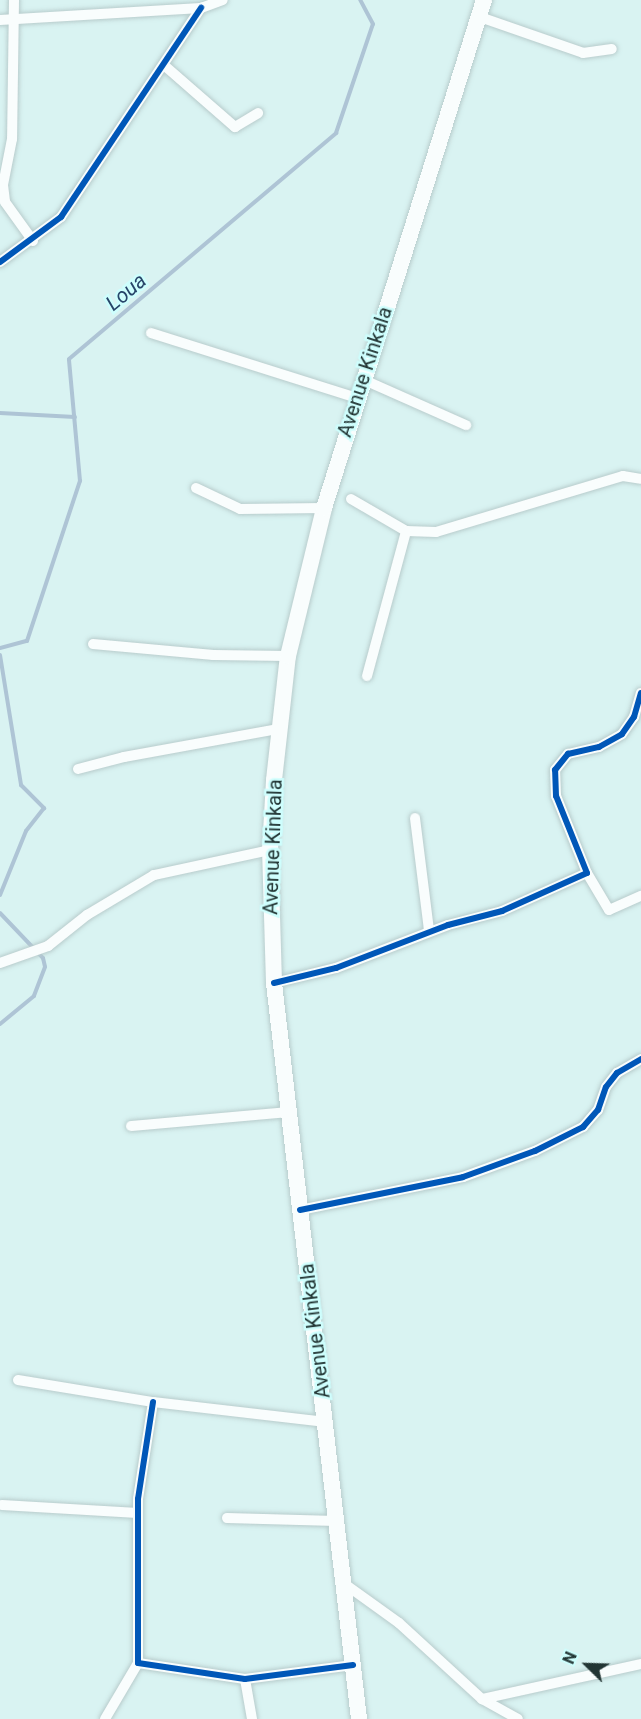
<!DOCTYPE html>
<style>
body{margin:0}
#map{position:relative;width:641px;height:1719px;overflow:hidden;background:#d9f3f2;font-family:Roboto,sans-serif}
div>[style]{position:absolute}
.stream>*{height:4px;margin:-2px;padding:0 2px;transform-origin:2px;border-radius:2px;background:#aec4d5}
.roads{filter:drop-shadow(0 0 2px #b8cccc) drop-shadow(0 0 2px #b8cccc)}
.street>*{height:10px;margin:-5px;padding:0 5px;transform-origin:5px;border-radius:5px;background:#f9fdfd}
.primary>*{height:16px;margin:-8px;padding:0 8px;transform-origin:8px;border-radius:8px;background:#f9fdfd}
.cycleway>*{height:6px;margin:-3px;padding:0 3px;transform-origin:3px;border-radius:3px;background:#0057b8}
span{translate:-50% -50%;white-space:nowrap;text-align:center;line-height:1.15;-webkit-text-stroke:5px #cefefd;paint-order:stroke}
.street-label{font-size:20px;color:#223534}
.water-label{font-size:21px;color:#274569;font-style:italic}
.north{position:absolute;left:557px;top:1635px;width:60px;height:60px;-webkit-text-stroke:4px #cefefd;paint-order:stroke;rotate:293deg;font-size:16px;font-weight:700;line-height:24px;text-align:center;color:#223534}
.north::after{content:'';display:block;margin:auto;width:21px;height:27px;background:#223534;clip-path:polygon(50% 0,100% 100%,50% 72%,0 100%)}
</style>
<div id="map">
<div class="stream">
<div style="left:0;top:413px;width:75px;rotate:3.1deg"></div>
<div style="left:0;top:648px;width:28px;rotate:-15deg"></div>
<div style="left:27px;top:641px;width:169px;rotate:-71.7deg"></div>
<div style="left:80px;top:481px;width:122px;rotate:-95.2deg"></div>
<div style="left:69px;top:359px;width:350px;rotate:-40.2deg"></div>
<div style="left:336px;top:133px;width:115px;rotate:-71.3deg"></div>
<div style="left:373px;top:24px;width:27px;rotate:-118deg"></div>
<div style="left:0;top:655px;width:132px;rotate:80.8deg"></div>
<div style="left:21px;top:785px;width:33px;rotate:45deg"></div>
<div style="left:44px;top:808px;width:29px;rotate:128deg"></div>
<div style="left:26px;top:831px;width:69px;rotate:112.1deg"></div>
<div style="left:0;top:913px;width:62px;rotate:46.3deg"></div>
<div style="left:43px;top:958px;width:9px;rotate:77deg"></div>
<div style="left:45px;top:967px;width:31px;rotate:111deg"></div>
<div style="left:34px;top:996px;width:44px;rotate:140.5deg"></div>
</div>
<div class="roads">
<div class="street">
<div style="left:14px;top:0;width:139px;rotate:90.8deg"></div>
<div style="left:12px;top:139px;width:47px;rotate:101.1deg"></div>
<div style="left:3px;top:185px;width:17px;rotate:83deg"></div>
<div style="left:5px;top:202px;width:48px;rotate:54.3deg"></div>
<div style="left:477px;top:16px;width:112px;rotate:19.2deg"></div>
<div style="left:583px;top:53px;width:29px;rotate:-8deg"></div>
<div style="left:0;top:20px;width:201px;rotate:-3.4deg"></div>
<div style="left:201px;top:8px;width:23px;rotate:-20deg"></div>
<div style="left:165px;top:66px;width:93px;rotate:41.1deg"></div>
<div style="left:235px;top:127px;width:27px;rotate:-31deg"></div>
<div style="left:0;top:262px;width:76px;rotate:-36.4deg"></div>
<div style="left:61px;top:217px;width:252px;rotate:-56.2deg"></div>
<div style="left:151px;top:333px;width:216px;rotate:17.5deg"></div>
<div style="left:362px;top:379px;width:114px;rotate:23.9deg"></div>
<div style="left:196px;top:488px;width:49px;rotate:25.5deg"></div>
<div style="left:240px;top:509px;width:84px;rotate:-0.7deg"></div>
<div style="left:351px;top:499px;width:64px;rotate:30.2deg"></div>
<div style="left:406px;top:531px;width:30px;rotate:2deg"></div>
<div style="left:436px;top:532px;width:195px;rotate:-16.7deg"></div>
<div style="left:623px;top:476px;width:18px;rotate:9deg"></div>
<div style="left:93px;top:644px;width:121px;rotate:5.2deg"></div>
<div style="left:213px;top:655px;width:75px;rotate:0.8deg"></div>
<div style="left:367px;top:676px;width:150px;rotate:-74.9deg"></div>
<div style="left:78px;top:769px;width:48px;rotate:-14.6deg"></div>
<div style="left:124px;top:757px;width:157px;rotate:-10.3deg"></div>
<div style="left:415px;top:818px;width:114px;rotate:82.9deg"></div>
<div style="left:587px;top:873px;width:43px;rotate:59.3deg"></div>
<div style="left:609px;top:910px;width:35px;rotate:-24deg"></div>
<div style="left:0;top:963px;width:51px;rotate:-19.5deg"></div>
<div style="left:48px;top:946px;width:50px;rotate:-38.5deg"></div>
<div style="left:87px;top:915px;width:78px;rotate:-30.8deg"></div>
<div style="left:154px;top:875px;width:119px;rotate:-12.2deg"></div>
<div style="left:274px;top:983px;width:64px;rotate:-13.6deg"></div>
<div style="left:336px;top:968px;width:120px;rotate:-21deg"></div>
<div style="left:448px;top:925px;width:56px;rotate:-14.5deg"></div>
<div style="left:502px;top:911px;width:93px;rotate:-24.1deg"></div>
<div style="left:587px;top:873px;width:83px;rotate:-111.9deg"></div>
<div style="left:556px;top:796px;width:26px;rotate:-92deg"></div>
<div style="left:555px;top:770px;width:21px;rotate:-51deg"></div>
<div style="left:568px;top:754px;width:32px;rotate:-13deg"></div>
<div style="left:599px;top:747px;width:26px;rotate:-29deg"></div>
<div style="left:622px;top:734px;width:21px;rotate:-55deg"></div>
<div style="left:634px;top:717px;width:25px;rotate:-74deg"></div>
<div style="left:131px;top:1126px;width:159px;rotate:-5.1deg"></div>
<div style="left:300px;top:1210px;width:166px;rotate:-11.4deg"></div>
<div style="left:463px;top:1177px;width:77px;rotate:-19.9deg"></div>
<div style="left:535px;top:1151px;width:54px;rotate:-26.6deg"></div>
<div style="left:583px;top:1127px;width:23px;rotate:-49deg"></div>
<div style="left:598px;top:1110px;width:24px;rotate:-71deg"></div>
<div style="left:606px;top:1087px;width:18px;rotate:-52deg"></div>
<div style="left:617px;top:1073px;width:28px;rotate:-30deg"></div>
<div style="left:18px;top:1380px;width:137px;rotate:9.3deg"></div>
<div style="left:153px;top:1402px;width:174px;rotate:6.6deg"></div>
<div style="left:153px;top:1402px;width:98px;rotate:98.8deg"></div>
<div style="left:138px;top:1499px;width:164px;rotate:90deg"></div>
<div style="left:138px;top:1663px;width:108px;rotate:8.5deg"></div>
<div style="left:245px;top:1679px;width:109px;rotate:-7.4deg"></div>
<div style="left:2px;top:1505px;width:136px;rotate:3.4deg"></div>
<div style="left:227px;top:1518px;width:109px;rotate:1.6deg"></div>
<div style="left:342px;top:1582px;width:70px;rotate:35.7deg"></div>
<div style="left:399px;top:1623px;width:113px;rotate:42.5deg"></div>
<div style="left:482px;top:1699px;width:41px;rotate:29.1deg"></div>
<div style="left:245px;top:1679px;width:41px;rotate:80.1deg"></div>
<div style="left:482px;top:1699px;width:163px;rotate:-12.4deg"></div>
<div style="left:105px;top:1719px;width:65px;rotate:-59.5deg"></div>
</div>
<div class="primary">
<div style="left:359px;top:1719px;width:741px;rotate:-96.59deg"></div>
<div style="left:274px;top:983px;width:133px;rotate:-91.7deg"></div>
<div style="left:270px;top:850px;width:70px;rotate:-86.7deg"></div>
<div style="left:274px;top:780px;width:125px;rotate:-83.6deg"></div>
<div style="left:288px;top:656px;width:152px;rotate:-76.3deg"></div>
<div style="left:324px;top:508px;width:533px;rotate:-72.52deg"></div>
</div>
</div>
<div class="cycleway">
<div style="left:0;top:262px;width:76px;rotate:-36.4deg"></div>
<div style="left:61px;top:217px;width:252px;rotate:-56.2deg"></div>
<div style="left:274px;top:983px;width:64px;rotate:-13.6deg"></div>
<div style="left:336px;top:968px;width:120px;rotate:-21deg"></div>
<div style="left:448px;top:925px;width:56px;rotate:-14.5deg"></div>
<div style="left:502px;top:911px;width:93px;rotate:-24.1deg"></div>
<div style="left:587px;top:873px;width:83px;rotate:-111.9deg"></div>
<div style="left:556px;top:796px;width:26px;rotate:-92deg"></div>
<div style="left:555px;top:770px;width:21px;rotate:-51deg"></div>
<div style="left:568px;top:754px;width:32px;rotate:-13deg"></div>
<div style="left:599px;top:747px;width:26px;rotate:-29deg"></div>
<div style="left:622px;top:734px;width:21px;rotate:-55deg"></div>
<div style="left:634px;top:717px;width:25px;rotate:-74deg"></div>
<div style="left:300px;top:1210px;width:166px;rotate:-11.4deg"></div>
<div style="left:463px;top:1177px;width:77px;rotate:-19.9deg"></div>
<div style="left:535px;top:1151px;width:54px;rotate:-26.6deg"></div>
<div style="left:583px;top:1127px;width:23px;rotate:-49deg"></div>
<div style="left:598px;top:1110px;width:24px;rotate:-71deg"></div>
<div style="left:606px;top:1087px;width:18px;rotate:-52deg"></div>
<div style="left:617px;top:1073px;width:28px;rotate:-30deg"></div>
<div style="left:153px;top:1402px;width:98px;rotate:98.8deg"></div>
<div style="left:138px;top:1499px;width:164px;rotate:90deg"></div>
<div style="left:138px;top:1663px;width:108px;rotate:8.5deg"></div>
<div style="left:245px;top:1679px;width:109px;rotate:-7.4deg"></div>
</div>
<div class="street-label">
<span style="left:365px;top:372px;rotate:-72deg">Avenue Kinkala</span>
<span style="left:273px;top:847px;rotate:-88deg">Avenue Kinkala</span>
<span style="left:315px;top:1331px;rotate:-97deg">Avenue Kinkala</span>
</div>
<div class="water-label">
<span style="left:126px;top:292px;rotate:-40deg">Loua</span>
</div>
<div class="north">N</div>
</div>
